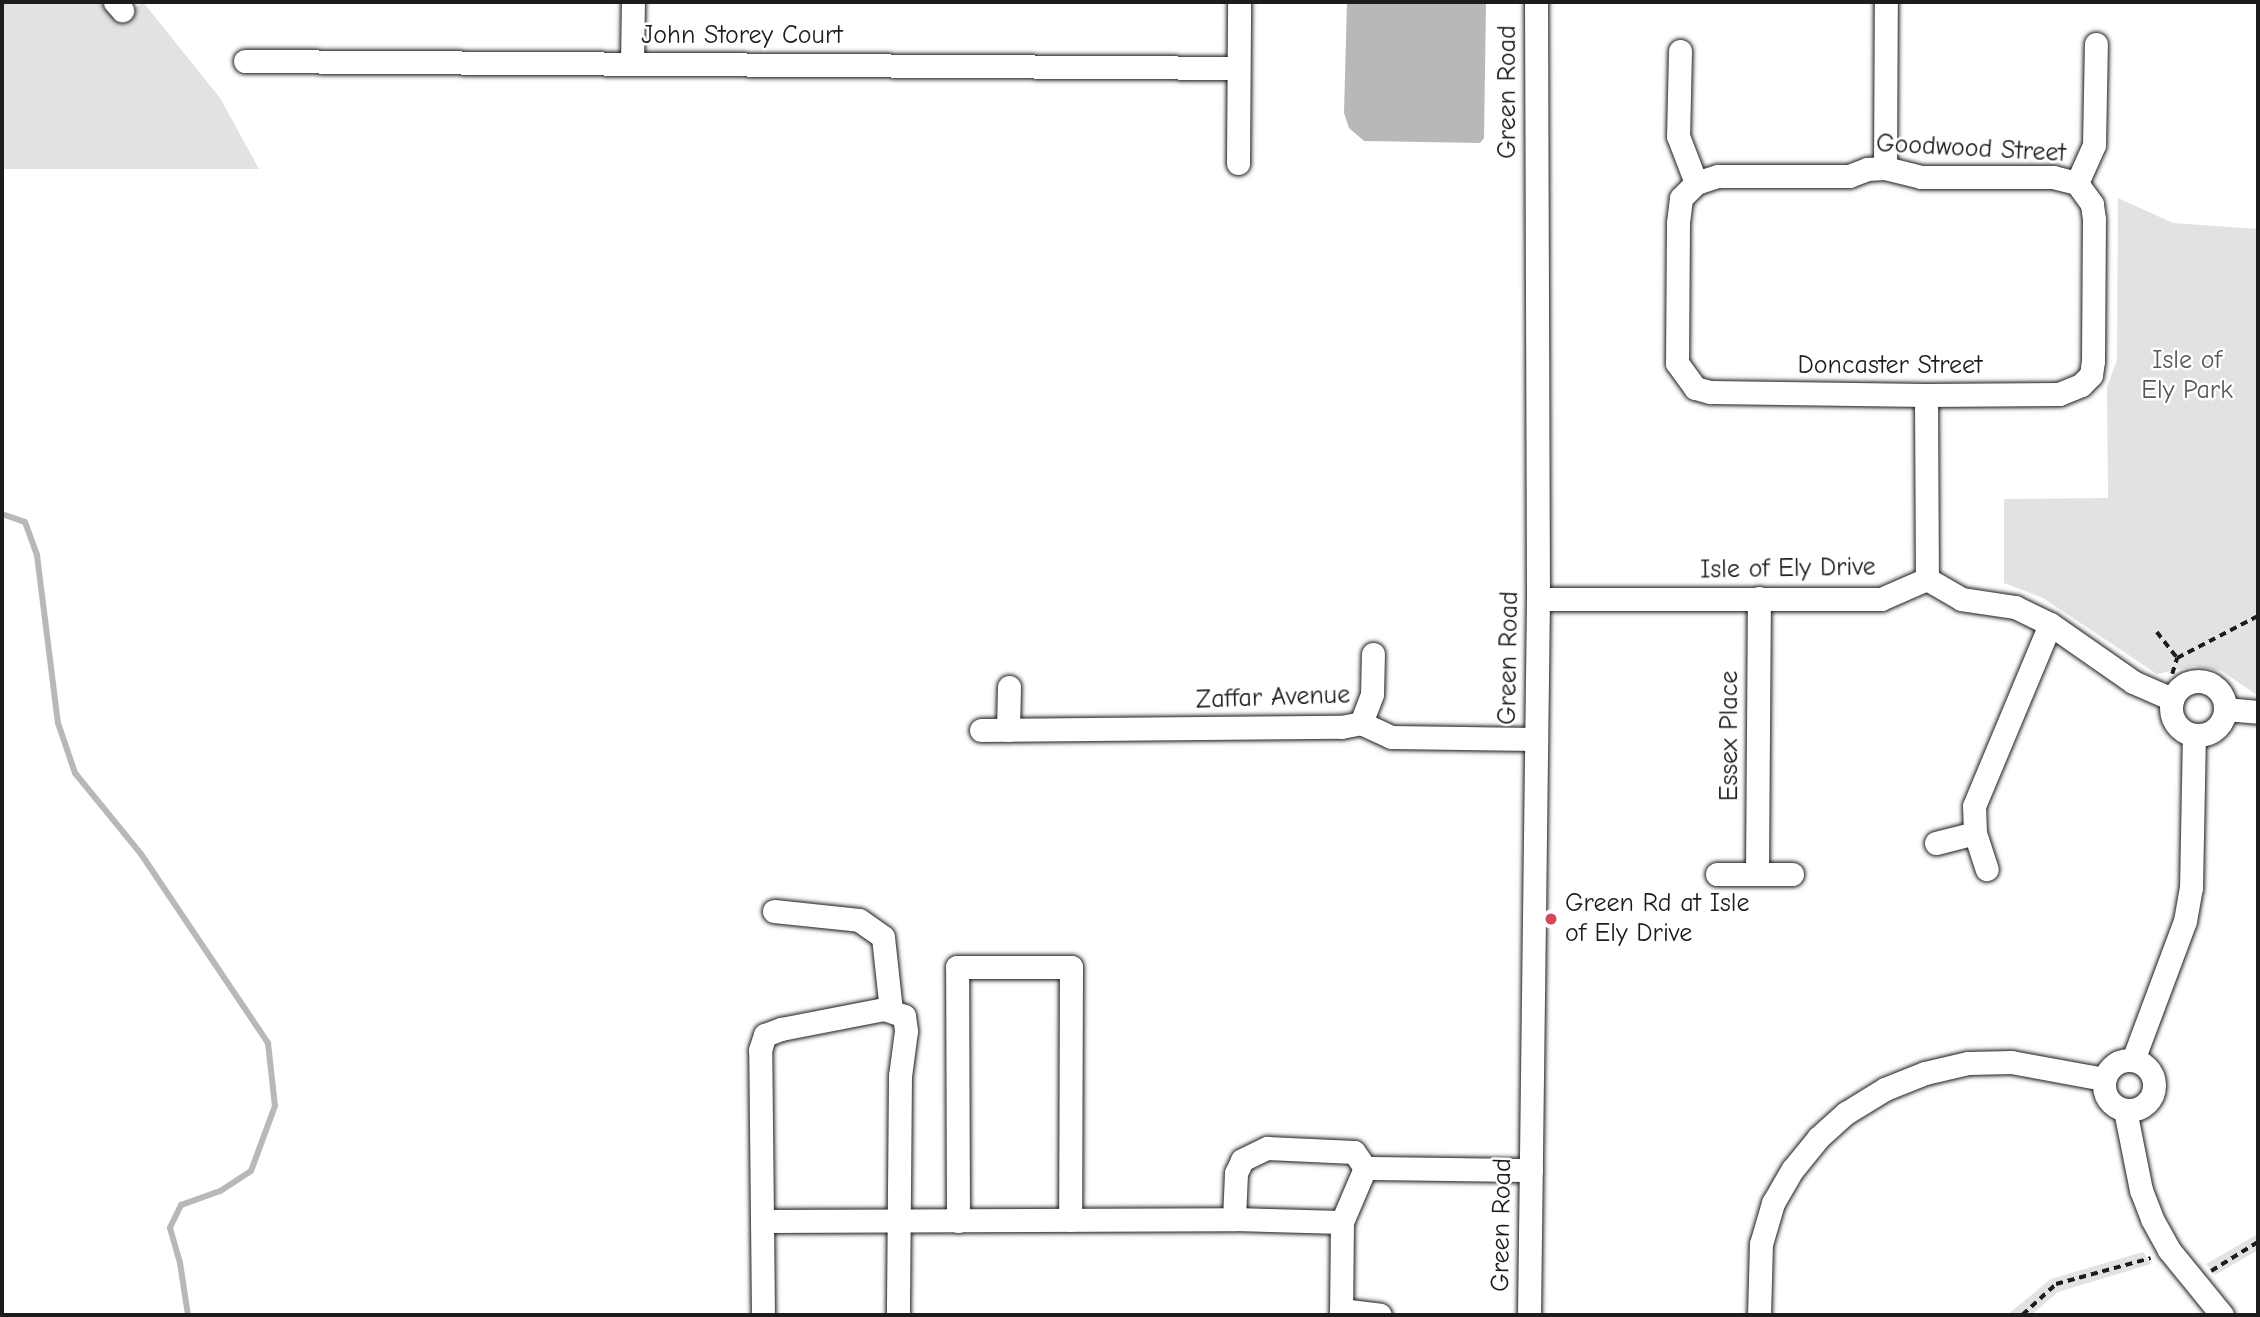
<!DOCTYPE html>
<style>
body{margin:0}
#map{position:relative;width:2260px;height:1317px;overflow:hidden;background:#fff;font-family:"Comic Neue",sans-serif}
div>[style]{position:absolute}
.green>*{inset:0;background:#e2e2e2}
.water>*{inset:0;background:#b8b8b8}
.stream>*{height:6px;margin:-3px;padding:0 3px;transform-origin:3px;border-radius:3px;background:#b8b8b8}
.path>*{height:3.5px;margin-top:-1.75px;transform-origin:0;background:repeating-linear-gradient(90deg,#1c1c1c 0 7px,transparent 0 12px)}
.roads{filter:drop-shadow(0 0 2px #1c1c1c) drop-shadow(0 0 2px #1c1c1c)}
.minor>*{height:23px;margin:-11.5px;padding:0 11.5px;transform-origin:11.5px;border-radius:11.5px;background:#fff}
.minor>.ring{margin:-11.5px;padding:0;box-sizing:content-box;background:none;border:23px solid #fff;border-radius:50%}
.dots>*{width:19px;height:19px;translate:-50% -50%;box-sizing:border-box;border:4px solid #fff;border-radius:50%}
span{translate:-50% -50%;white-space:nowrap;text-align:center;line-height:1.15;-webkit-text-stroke:5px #fff;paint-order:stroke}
.street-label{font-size:26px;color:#1c1c1c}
.park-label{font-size:26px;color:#575757}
.poi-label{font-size:26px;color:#1c1c1c}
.left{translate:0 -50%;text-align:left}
.frame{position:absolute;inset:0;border:4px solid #1c1c1c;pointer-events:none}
</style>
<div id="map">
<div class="green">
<div style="clip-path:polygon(2px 2px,100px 2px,117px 22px,143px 2px,220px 98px,259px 169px,2px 169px)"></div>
<div style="clip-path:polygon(2118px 198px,2173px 223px,2258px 229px,2258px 696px,2222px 671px,2194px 666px,2157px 674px,2043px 598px,2004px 583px,2004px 499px,2108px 498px,2107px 387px,2117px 360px)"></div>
<div style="clip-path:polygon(2258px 1234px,2258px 1250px,2215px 1275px,2206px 1264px)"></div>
<div style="clip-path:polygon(2143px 1252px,2151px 1264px,2058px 1292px,2031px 1315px,2007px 1315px,2051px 1279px)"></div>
</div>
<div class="water">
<div style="clip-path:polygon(1347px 2px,1486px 2px,1484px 138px,1480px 143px,1364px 141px,1349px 128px,1344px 113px)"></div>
</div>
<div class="stream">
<div style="left:2px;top:514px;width:24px;rotate:19deg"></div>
<div style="left:25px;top:522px;width:35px;rotate:70deg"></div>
<div style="left:37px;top:555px;width:169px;rotate:82.9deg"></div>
<div style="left:58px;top:723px;width:53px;rotate:71.2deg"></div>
<div style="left:75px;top:773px;width:104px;rotate:50.8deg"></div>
<div style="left:141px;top:854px;width:228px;rotate:56.1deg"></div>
<div style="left:268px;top:1043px;width:63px;rotate:83.7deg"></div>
<div style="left:275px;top:1106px;width:69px;rotate:110.3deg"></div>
<div style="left:251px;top:1171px;width:37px;rotate:147deg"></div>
<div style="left:220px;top:1191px;width:41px;rotate:160.3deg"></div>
<div style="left:181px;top:1205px;width:25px;rotate:116deg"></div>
<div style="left:170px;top:1228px;width:36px;rotate:74deg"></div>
<div style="left:180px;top:1263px;width:53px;rotate:81.3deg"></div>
</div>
<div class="path">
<div style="left:2157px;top:632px;width:33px;rotate:52deg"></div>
<div style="left:2172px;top:674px;width:17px;rotate:-73deg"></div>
<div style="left:2177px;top:658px;width:91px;rotate:-27.4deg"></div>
<div style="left:2211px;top:1271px;width:55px;rotate:-31.7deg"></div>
<div style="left:2022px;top:1315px;width:46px;rotate:-42.4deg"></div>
<div style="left:2056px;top:1284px;width:98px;rotate:-15.3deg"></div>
</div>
<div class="roads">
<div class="minor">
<div style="left:115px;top:2px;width:11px;rotate:49deg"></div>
<div style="left:1680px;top:51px;width:85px;rotate:91.3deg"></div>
<div style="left:1678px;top:136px;width:50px;rotate:69deg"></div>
<div style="left:1696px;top:183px;width:21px;rotate:135deg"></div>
<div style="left:1681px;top:198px;width:25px;rotate:97deg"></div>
<div style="left:1678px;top:223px;width:140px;rotate:90.4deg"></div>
<div style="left:1677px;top:363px;width:31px;rotate:54deg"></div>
<div style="left:1695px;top:388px;width:16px;rotate:15deg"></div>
<div style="left:1710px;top:392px;width:216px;rotate:0.8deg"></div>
<div style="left:1926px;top:395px;width:133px;rotate:-0.4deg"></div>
<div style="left:2059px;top:394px;width:24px;rotate:-22deg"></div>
<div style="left:2081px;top:385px;width:14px;rotate:-45deg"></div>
<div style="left:2091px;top:375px;width:14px;rotate:-82deg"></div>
<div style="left:2093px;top:361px;width:142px;rotate:-89.6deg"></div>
<div style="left:2094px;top:219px;width:15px;rotate:-98deg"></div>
<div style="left:2092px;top:204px;width:26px;rotate:-126deg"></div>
<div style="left:2077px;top:183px;width:42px;rotate:-65.9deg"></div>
<div style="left:2094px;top:145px;width:101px;rotate:-88.9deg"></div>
<div style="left:245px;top:61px;width:993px;rotate:0.4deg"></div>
<div style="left:632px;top:63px;width:61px;rotate:-89.1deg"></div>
<div style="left:1238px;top:163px;width:161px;rotate:-89.6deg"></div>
<div style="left:1885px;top:168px;width:166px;rotate:-89.7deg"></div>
<div style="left:1696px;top:183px;width:23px;rotate:-18deg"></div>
<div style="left:1718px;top:176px;width:131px"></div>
<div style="left:1849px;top:176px;width:19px;rotate:-21deg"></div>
<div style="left:1867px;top:169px;width:18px;rotate:-3deg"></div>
<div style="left:1885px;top:168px;width:37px;rotate:14deg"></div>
<div style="left:1921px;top:177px;width:132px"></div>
<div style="left:2053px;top:177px;width:25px;rotate:14deg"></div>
<div style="left:1926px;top:395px;width:184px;rotate:89.7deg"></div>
<div style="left:1538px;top:599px;width:343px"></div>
<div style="left:1881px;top:599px;width:50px;rotate:-23.5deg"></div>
<div style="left:1927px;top:579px;width:39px;rotate:30deg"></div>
<div style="left:1961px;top:599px;width:55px;rotate:8.4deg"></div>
<div style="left:2015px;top:607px;width:39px;rotate:26deg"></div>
<div style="left:2050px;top:624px;width:101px;rotate:34.9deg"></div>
<div style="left:2133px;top:682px;width:43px;rotate:23.6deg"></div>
<div class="ring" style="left:2171px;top:681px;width:31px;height:31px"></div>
<div style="left:2225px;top:709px;width:33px;rotate:5deg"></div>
<div style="left:1361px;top:723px;width:31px;rotate:-69deg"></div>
<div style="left:1372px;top:694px;width:40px;rotate:-88.6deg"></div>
<div style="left:981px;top:730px;width:360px;rotate:-0.5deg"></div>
<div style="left:1341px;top:727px;width:20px;rotate:-11deg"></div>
<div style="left:1361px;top:723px;width:33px;rotate:25deg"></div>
<div style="left:1391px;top:737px;width:145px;rotate:0.8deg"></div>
<div style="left:1008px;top:730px;width:43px;rotate:-88.7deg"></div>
<div style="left:1975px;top:833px;width:27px;rotate:-92deg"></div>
<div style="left:1974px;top:806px;width:197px;rotate:-67.3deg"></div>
<div style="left:1936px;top:843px;width:40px;rotate:-14.4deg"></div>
<div style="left:1975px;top:833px;width:38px;rotate:72deg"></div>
<div style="left:1717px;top:874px;width:75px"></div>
<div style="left:1757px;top:874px;width:276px;rotate:-89.6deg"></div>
<div style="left:774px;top:911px;width:85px;rotate:6deg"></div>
<div style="left:859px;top:920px;width:29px;rotate:35deg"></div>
<div style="left:883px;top:937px;width:74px;rotate:83.8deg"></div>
<div style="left:2133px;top:1060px;width:148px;rotate:-69.5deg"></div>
<div style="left:2185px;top:921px;width:34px;rotate:-80deg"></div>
<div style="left:2191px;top:888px;width:153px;rotate:-88.9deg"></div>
<div class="ring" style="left:2104px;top:1060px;width:27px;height:27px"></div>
<div style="left:2125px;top:1110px;width:82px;rotate:78.7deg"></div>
<div style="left:2141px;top:1190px;width:31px;rotate:69deg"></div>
<div style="left:2152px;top:1219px;width:35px;rotate:61deg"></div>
<div style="left:2169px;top:1250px;width:84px;rotate:50.8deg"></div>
<div style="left:1365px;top:1168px;width:166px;rotate:0.7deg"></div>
<div style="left:1234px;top:1219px;width:46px;rotate:-87.5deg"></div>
<div style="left:1236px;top:1173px;width:14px;rotate:-65deg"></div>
<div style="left:1242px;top:1160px;width:28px;rotate:-26deg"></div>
<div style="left:1267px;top:1148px;width:87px;rotate:2.6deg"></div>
<div style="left:1354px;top:1152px;width:19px;rotate:55deg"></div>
<div style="left:1365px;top:1168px;width:59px;rotate:113.1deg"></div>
<div style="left:1342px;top:1222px;width:93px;rotate:90.6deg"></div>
<div style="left:762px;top:1221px;width:472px;rotate:-0.2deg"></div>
<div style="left:1234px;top:1219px;width:108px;rotate:1.6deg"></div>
<div style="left:958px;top:1221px;width:254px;rotate:-90.2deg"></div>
<div style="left:957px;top:967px;width:114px"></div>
<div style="left:1071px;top:967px;width:253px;rotate:90.2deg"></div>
<div style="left:1341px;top:1310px;width:39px;rotate:7deg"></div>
<div style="left:763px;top:1315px;width:265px;rotate:-90.6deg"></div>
<div style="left:760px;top:1050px;width:16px;rotate:-72deg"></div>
<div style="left:765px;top:1035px;width:17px;rotate:-21deg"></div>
<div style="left:781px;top:1029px;width:105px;rotate:-11deg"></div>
<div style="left:884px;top:1009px;width:21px;rotate:19deg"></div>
<div style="left:904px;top:1016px;width:15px;rotate:82deg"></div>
<div style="left:906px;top:1031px;width:45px;rotate:97.6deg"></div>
<div style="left:900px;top:1076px;width:239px;rotate:90.5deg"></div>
<div style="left:1529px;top:1315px;width:716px;rotate:-89.28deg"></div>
<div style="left:1538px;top:599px;width:597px;rotate:-90.19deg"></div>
<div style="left:1759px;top:1315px;width:71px;rotate:-88.4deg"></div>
<div style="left:1761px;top:1244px;width:43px;rotate:-73.7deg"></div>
<div style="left:1773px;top:1203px;width:39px;rotate:-60deg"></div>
<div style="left:1793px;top:1169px;width:40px;rotate:-51deg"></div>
<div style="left:1818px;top:1138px;width:38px;rotate:-42deg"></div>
<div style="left:1846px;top:1113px;width:46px;rotate:-31.6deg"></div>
<div style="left:1885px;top:1089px;width:43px;rotate:-21.8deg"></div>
<div style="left:1925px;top:1073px;width:44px;rotate:-13.1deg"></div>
<div style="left:1968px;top:1063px;width:43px;rotate:-1.3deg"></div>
<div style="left:2011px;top:1062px;width:95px;rotate:10.4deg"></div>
</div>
</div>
<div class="dots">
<div style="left:1551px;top:919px;background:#d1495b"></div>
</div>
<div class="street-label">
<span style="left:742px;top:36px">John Storey Court</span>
<span style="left:1508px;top:92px;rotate:-90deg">Green Road</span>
<span style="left:1971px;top:149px;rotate:3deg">Goodwood Street</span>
<span style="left:1890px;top:366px">Doncaster Street</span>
<span style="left:1788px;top:569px;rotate:-1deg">Isle of Ely Drive</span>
<span style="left:1509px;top:658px;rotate:-89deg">Green Road</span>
<span style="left:1273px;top:698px;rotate:-2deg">Zaffar Avenue</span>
<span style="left:1730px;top:736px;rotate:-90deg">Essex Place</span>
<span style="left:1502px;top:1225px;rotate:-89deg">Green Road</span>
</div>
<div class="park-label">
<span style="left:2187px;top:376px">Isle of<br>Ely Park</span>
</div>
<div class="poi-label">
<span class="left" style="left:1565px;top:919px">Green Rd at Isle<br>of Ely Drive</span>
</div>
<div class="frame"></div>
</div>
